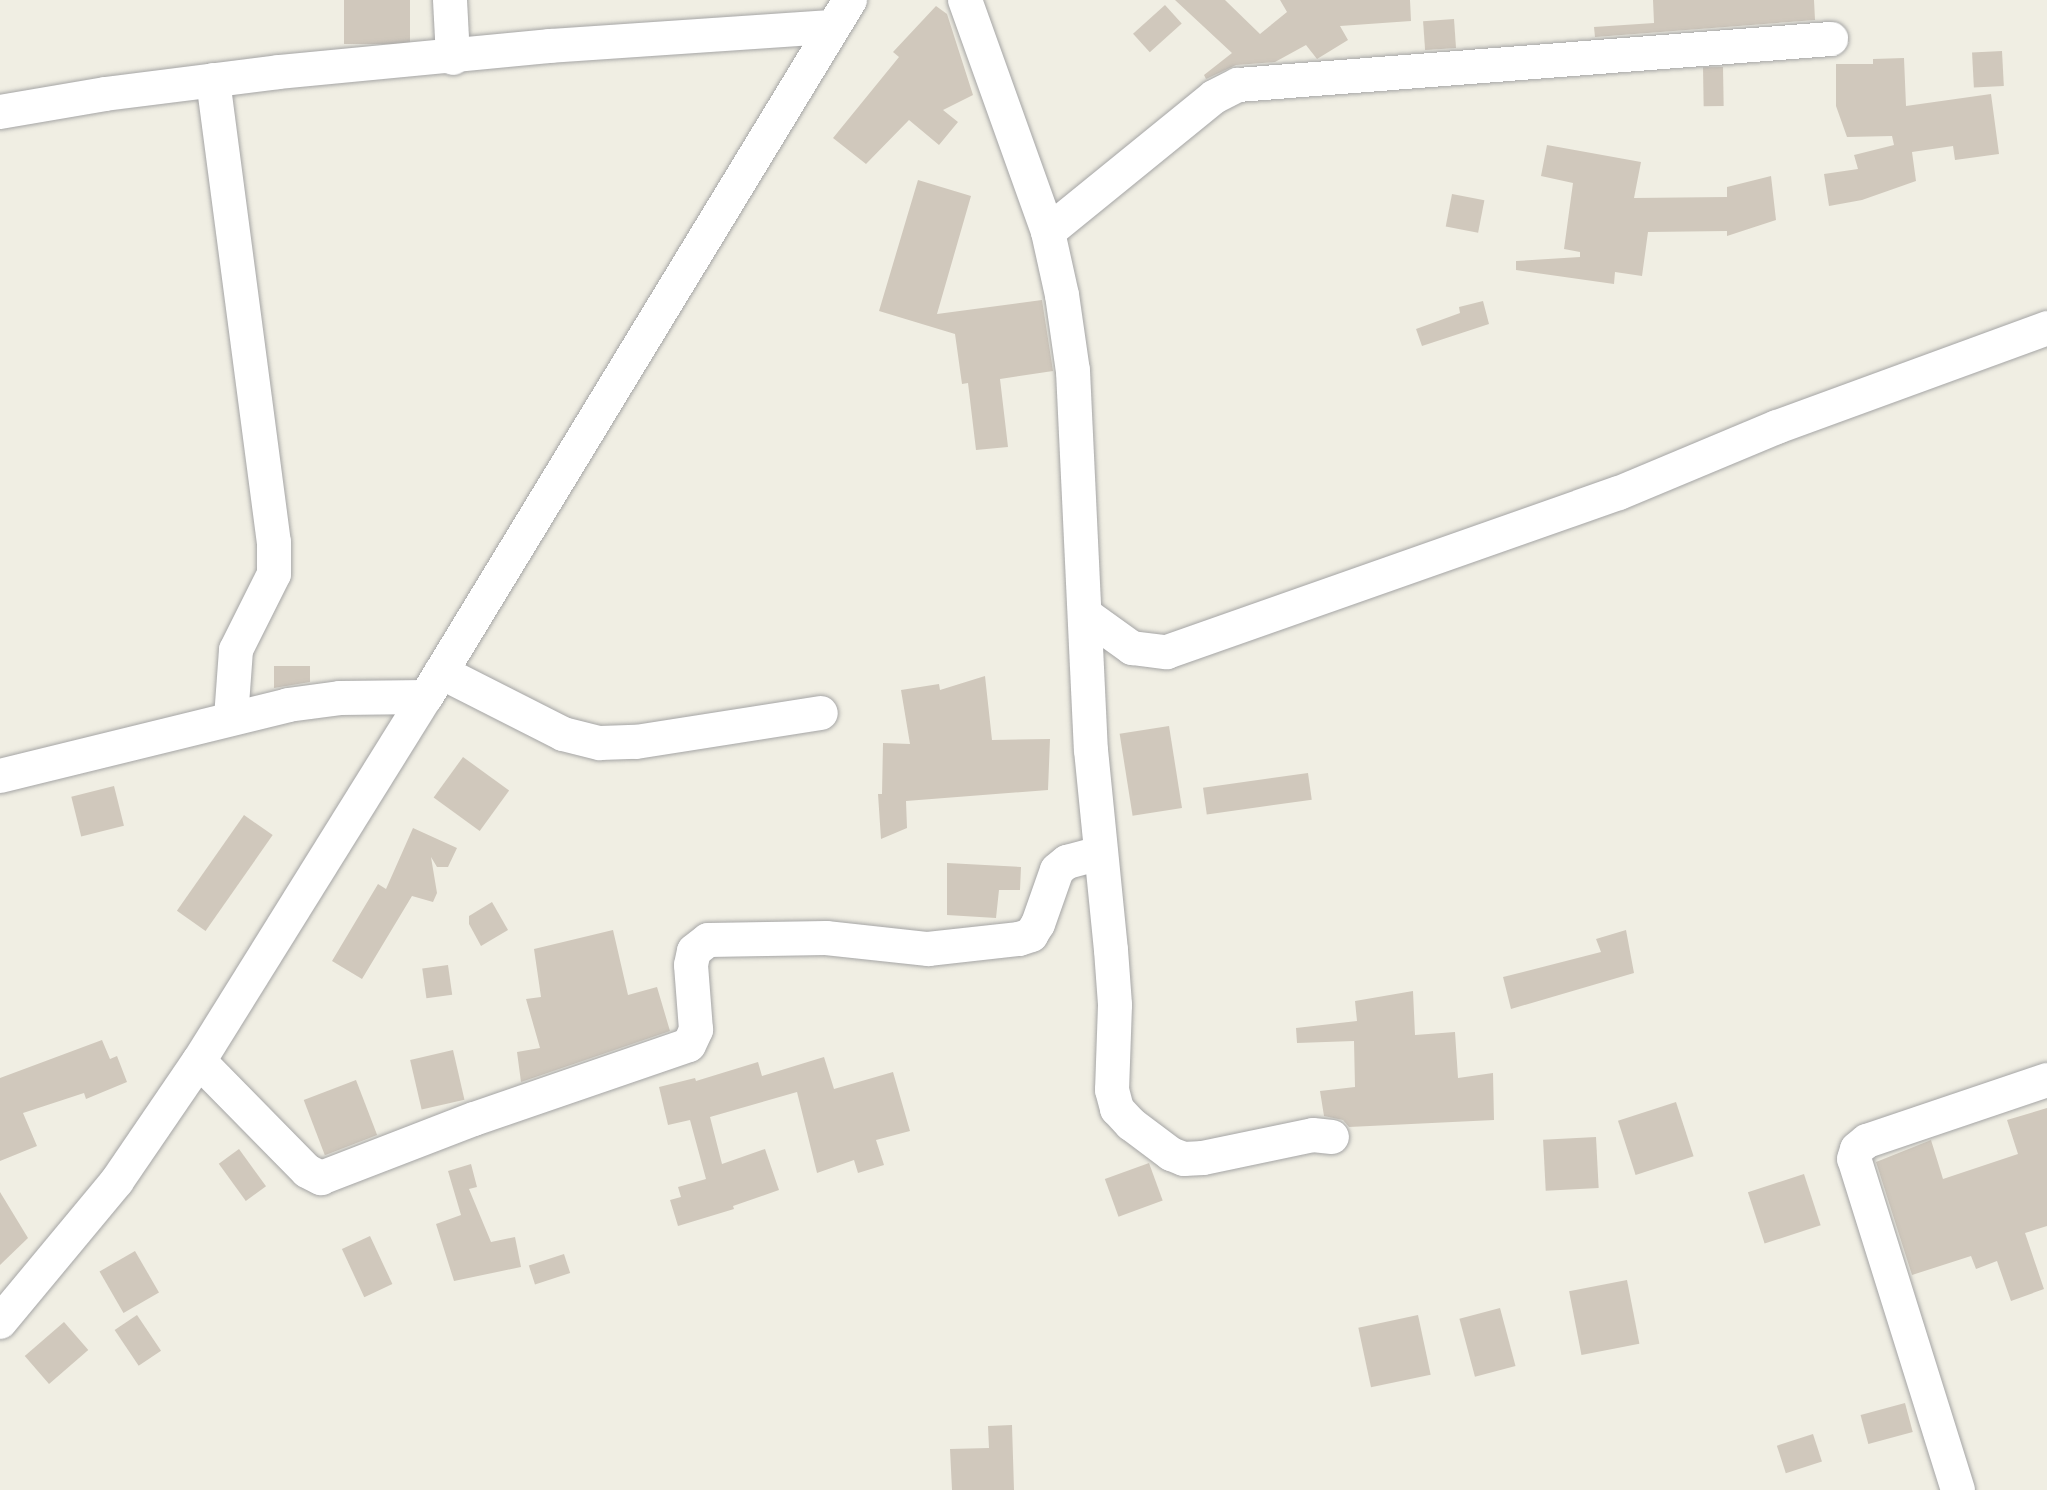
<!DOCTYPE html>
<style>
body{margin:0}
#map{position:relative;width:2047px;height:1490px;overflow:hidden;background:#f0eee3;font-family:"Asap Condensed",sans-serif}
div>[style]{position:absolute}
.building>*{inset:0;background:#d0c8bc;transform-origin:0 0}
.roads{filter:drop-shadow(0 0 2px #a5a5a5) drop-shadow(0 0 2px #a5a5a5)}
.minor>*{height:34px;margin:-17px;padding:0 17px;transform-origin:17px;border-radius:17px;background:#fff}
span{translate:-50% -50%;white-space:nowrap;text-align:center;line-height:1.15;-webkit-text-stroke:6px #fff;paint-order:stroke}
</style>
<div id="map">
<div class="building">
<div style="left:344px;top:0;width:66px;height:44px"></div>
<div style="clip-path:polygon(1175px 0,1225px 0,1260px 34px,1287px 12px,1280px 0,1410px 0,1411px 21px,1340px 26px,1348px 40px,1317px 59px,1306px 45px,1275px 62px,1236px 65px,1206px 79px,1204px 75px,1232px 53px)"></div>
<div style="clip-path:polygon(1653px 0,1814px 0,1815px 20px,1595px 37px,1594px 27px,1654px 23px)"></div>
<div style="left:1165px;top:5px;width:25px;height:43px;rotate:48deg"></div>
<div style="clip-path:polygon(936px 6px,947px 14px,973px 95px,943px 110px,958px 122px,939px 145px,909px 120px,866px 164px,833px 138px,899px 57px,893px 52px)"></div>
<div style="left:1454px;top:19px;width:29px;height:31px;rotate:86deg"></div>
<div style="left:2002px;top:51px;width:35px;height:30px;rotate:87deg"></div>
<div style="clip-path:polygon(1904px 58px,1906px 106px,1991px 94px,1999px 154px,1955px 160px,1953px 146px,1912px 152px,1916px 181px,1862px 200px,1829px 206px,1824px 174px,1858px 169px,1854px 155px,1894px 145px,1892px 136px,1847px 137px,1836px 106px,1836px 64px,1873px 64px,1873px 59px)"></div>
<div style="left:1723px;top:67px;width:39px;height:20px;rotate:89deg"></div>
<div style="clip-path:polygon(1547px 145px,1641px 162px,1634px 198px,1727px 197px,1727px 187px,1771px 176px,1776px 220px,1727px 236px,1727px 231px,1648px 232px,1642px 276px,1615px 272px,1614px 284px,1516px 270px,1516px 261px,1580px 257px,1580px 252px,1564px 249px,1573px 183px,1541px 176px)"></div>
<div style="clip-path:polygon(918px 180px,971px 196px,937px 314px,1042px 300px,1053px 371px,1000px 379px,1008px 447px,976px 450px,968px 383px,962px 384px,955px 334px,879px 311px)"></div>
<div style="left:1452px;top:194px;width:33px;height:33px;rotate:11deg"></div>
<div style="clip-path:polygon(1483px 301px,1489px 324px,1422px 346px,1416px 329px,1460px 313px,1459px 307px)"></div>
<div style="clip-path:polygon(274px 666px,310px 666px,310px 682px,274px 688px)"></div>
<div style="clip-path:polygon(985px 676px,992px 740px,1050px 739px,1048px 790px,906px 801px,907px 828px,881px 839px,878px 794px,882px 794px,883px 743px,910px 744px,901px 690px,939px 684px,940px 690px)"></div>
<div style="left:1169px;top:726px;width:83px;height:50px;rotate:81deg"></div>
<div style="left:463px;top:757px;width:57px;height:50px;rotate:36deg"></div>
<div style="left:1308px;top:773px;width:27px;height:106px;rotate:82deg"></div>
<div style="left:114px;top:786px;width:41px;height:44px;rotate:76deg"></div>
<div style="left:244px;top:815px;width:35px;height:117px;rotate:35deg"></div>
<div style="clip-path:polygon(413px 828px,457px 848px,448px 867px,437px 867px,431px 857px,437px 893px,433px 902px,412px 896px,362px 979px,332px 961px,378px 884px,386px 889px)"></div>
<div style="clip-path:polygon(947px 863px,1021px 867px,1020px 890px,999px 890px,996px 918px,947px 915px)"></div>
<div style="clip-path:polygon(492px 902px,508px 930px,481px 946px,469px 924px,469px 916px)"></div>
<div style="clip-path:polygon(613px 930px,628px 995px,657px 987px,670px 1031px,521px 1082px,517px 1052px,540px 1048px,526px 999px,541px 997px,534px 949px)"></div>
<div style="clip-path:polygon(1626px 930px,1634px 973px,1511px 1009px,1503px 977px,1601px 952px,1596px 939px)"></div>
<div style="left:448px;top:965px;width:30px;height:26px;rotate:82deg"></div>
<div style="clip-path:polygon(1413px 991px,1415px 1035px,1455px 1032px,1458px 1078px,1493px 1073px,1494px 1120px,1349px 1127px,1343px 1120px,1324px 1116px,1320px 1091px,1355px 1087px,1354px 1041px,1297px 1043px,1296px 1028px,1357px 1021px,1355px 1001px)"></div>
<div style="clip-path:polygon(102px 1040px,110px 1059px,117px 1056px,127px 1082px,86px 1099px,84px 1093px,23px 1113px,37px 1146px,0 1161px,0 1078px)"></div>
<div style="left:453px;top:1050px;width:51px;height:44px;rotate:77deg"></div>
<div style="clip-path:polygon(824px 1057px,834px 1089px,893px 1072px,910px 1131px,876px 1140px,884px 1165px,858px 1173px,854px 1160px,817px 1173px,797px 1092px,710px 1117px,722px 1164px,765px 1149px,779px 1190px,733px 1206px,734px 1209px,678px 1226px,670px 1200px,681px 1197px,678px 1187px,706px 1179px,690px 1120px,668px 1125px,659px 1087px,695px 1078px,696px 1081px,758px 1062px,762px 1076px)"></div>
<div style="left:356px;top:1080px;width:59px;height:56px;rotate:69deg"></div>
<div style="left:1676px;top:1102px;width:57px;height:61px;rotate:72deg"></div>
<div style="clip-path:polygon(2047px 1108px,2047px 1226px,2025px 1233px,2044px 1289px,2011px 1301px,1997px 1261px,1976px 1269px,1971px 1256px,1912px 1275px,1876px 1162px,1931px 1140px,1943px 1179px,2018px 1154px,2007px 1120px)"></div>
<div style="left:1596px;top:1137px;width:51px;height:53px;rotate:87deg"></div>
<div style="left:239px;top:1149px;width:46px;height:25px;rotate:54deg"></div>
<div style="left:1149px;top:1163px;width:40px;height:47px;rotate:70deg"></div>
<div style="clip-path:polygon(471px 1164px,477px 1187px,469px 1189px,491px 1242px,515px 1237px,521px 1267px,454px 1281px,436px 1224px,461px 1215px,448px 1171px)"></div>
<div style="left:1804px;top:1174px;width:54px;height:59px;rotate:72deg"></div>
<div style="clip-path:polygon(0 1192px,28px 1238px,0 1265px)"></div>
<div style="left:370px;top:1236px;width:53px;height:31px;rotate:65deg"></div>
<div style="left:135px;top:1251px;width:48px;height:41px;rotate:60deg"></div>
<div style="left:564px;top:1254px;width:20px;height:37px;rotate:72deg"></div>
<div style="left:1627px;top:1280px;width:65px;height:59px;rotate:79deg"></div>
<div style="left:1500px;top:1308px;width:60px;height:42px;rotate:75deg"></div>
<div style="left:137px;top:1315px;width:43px;height:27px;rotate:56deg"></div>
<div style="left:1418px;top:1315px;width:61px;height:61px;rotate:78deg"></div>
<div style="left:64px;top:1322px;width:37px;height:52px;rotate:49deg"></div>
<div style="left:1905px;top:1403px;width:30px;height:46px;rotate:75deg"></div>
<div style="clip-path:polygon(1012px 1425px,1014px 1490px,952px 1490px,950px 1449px,989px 1448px,988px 1426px)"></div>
<div style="left:1813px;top:1434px;width:29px;height:38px;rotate:72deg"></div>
</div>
<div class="roads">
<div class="minor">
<div style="left:450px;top:0;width:58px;rotate:87deg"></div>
<div style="left:965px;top:0;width:246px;rotate:70.3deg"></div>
<div style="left:1048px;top:232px;width:65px;rotate:77.5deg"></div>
<div style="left:1062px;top:295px;width:77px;rotate:81.8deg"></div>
<div style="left:1073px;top:371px;width:379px;rotate:87.3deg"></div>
<div style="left:1091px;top:750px;width:201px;rotate:84.3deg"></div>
<div style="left:1111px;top:950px;width:55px;rotate:85.8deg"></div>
<div style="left:1115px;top:1005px;width:85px;rotate:92deg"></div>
<div style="left:1112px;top:1090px;width:20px;rotate:75deg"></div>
<div style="left:1117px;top:1109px;width:21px;rotate:47deg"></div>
<div style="left:1131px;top:1124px;width:50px;rotate:36.9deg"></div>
<div style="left:1171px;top:1154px;width:14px;rotate:21deg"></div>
<div style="left:1184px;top:1159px;width:19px;rotate:-3deg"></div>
<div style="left:1203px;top:1158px;width:112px;rotate:-11.8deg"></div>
<div style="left:1313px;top:1135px;width:19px;rotate:6deg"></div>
<div style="left:213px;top:80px;width:466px;rotate:82.5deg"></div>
<div style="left:274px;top:542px;width:32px;rotate:90deg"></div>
<div style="left:274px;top:574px;width:85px;rotate:116.6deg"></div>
<div style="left:236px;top:650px;width:68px;rotate:94.2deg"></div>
<div style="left:0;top:112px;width:107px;rotate:-9.7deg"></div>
<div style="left:105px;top:94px;width:175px;rotate:-7.2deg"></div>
<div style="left:279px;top:72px;width:272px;rotate:-5.5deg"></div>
<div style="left:550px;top:46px;width:283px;rotate:-3.9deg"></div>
<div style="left:1048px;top:232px;width:214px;rotate:-39.1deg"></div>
<div style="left:1214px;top:97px;width:27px;rotate:-27deg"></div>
<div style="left:1238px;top:85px;width:595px;rotate:-4.44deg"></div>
<div style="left:1086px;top:615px;width:57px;rotate:35.7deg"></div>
<div style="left:1132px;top:648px;width:35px;rotate:7deg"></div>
<div style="left:1167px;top:652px;width:479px;rotate:-19.4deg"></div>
<div style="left:1619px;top:493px;width:171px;rotate:-22.7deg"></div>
<div style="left:1777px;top:427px;width:288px;rotate:-20.1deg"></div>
<div style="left:441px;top:672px;width:137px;rotate:26.9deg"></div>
<div style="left:563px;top:734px;width:38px;rotate:14deg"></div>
<div style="left:600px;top:743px;width:36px;rotate:-2deg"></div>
<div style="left:636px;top:742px;width:187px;rotate:-8.9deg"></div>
<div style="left:0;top:776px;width:297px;rotate:-13.8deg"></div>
<div style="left:288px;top:705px;width:52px;rotate:-7.7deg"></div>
<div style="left:340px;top:698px;width:86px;rotate:-0.7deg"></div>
<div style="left:199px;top:1061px;width:154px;rotate:45.5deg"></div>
<div style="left:307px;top:1171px;width:16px;rotate:27deg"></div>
<div style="left:321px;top:1178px;width:164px;rotate:-21.1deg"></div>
<div style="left:474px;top:1119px;width:227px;rotate:-19deg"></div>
<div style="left:689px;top:1045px;width:17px;rotate:-65deg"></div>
<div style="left:696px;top:1030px;width:65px;rotate:-94.4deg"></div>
<div style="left:691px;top:965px;width:14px;rotate:-78deg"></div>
<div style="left:694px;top:951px;width:18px;rotate:-38deg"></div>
<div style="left:708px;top:940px;width:118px;rotate:-1deg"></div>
<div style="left:826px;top:938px;width:103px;rotate:6.2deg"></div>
<div style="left:928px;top:949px;width:92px;rotate:-6.3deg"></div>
<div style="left:1019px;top:939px;width:13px;rotate:-18deg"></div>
<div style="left:1031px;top:935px;width:13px;rotate:-58deg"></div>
<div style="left:1038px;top:924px;width:57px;rotate:-70.6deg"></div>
<div style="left:1057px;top:870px;width:13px;rotate:-39deg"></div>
<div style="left:1067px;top:862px;width:34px;rotate:-15deg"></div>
<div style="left:0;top:1322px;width:183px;rotate:-50.3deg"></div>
<div style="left:117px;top:1181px;width:145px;rotate:-55.7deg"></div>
<div style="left:199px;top:1061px;width:429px;rotate:-58.1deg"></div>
<div style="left:426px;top:697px;width:816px;rotate:-58.69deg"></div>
<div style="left:1958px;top:1490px;width:347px;rotate:-107.4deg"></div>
<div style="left:1854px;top:1159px;width:10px;rotate:-73deg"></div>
<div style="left:1857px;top:1149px;width:13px;rotate:-39deg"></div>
<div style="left:1867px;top:1141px;width:190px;rotate:-18.7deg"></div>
</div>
</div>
</div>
